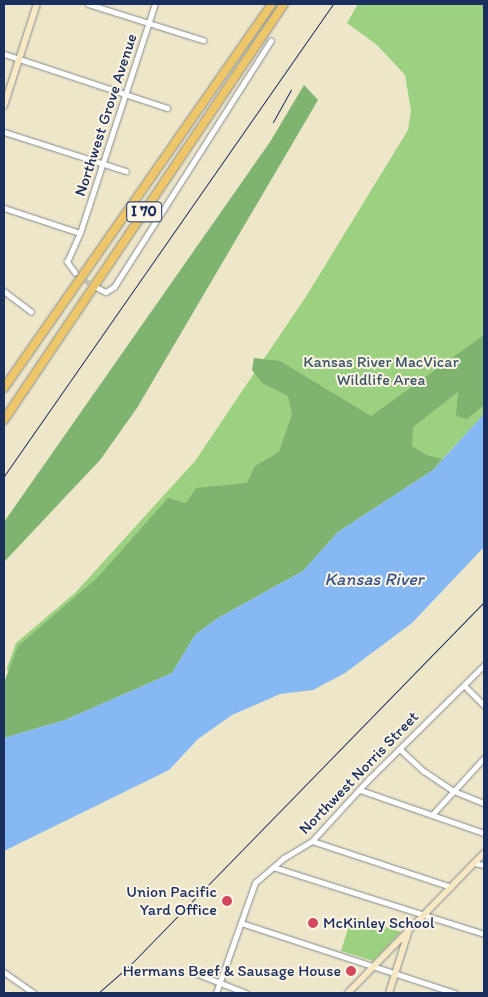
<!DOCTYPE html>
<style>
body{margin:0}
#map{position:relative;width:488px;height:997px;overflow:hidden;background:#ede6c8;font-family:Itim,sans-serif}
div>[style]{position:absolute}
.green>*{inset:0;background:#9dd182}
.forest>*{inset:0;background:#7eb370}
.water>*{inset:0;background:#86b9f4}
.street-tunnel>*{height:4.5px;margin-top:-2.25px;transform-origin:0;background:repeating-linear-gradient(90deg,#c3c1b3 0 4.5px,transparent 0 6.5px)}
.roads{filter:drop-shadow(0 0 1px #848a93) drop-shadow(0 0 1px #848a93)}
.street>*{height:4.5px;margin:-2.25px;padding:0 2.25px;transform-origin:2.25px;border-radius:2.25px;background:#fff}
.secondary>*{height:5.5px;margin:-2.75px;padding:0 2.75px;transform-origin:2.75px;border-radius:2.75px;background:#f7e8c3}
.highway>*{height:8px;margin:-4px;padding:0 4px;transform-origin:4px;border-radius:4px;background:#ecc669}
.rail>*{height:1px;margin:-0.5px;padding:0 0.5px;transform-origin:0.5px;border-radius:0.5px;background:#1b2f5e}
.dots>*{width:14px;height:14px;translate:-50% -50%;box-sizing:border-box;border:2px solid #fcf5e5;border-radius:50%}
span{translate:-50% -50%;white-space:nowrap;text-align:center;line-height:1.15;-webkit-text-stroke:4px #fcf5e5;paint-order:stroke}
.shield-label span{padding:1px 4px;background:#fcf5e5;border:1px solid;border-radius:4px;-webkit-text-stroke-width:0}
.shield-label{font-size:15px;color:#1b2f5e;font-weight:700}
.street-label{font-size:16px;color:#1b2f5e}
.park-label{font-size:16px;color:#3c5867}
.poi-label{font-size:16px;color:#1b2f5e}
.right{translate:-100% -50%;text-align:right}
.left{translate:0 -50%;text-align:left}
.water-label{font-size:18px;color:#3b588b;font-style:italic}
.frame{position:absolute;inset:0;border:5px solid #1b2f5e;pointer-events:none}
</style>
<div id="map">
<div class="green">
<div style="clip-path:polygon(358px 4px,484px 4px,484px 414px,433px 470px,10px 684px,7px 668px,16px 643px,75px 593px,195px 461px,307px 295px,408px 130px,411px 111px,405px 75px,377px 45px,347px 23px)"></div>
<div style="clip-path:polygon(352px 916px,401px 932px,373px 961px,341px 951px)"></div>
</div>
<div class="forest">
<div style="clip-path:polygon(304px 85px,318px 100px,137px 408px,100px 460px,4px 562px,4px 522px,270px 142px)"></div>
<div style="clip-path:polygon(484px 335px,484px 405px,467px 419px,456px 416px,458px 392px,413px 427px,412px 446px,426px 455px,442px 459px,433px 470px,338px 532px,303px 571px,218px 618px,195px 635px,172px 673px,65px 720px,4px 738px,4px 683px,18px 646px,98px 577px,168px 498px,186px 503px,196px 488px,247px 483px,255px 466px,279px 452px,292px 414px,288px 396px,262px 383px,252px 370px,254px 358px,280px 361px,371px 416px)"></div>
</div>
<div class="water">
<div style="clip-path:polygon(484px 414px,484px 547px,412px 623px,345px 673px,313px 690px,280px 694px,232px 715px,198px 739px,169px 770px,4px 851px,4px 738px,65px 720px,172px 673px,195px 635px,218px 618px,303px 571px,338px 532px,433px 470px)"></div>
</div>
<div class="street-tunnel">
<div style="left:75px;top:273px;width:24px;rotate:35deg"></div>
</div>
<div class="roads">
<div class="street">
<div style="left:88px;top:4px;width:121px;rotate:17.4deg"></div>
<div style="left:4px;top:54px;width:172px;rotate:18.3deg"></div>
<div style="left:4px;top:132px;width:128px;rotate:17.7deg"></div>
<div style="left:4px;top:208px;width:80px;rotate:18.2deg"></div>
<div style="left:75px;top:273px;width:14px;rotate:-126deg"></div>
<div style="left:67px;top:262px;width:32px;rotate:-66deg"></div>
<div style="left:80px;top:233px;width:241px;rotate:-71.9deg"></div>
<div style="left:96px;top:287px;width:11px;rotate:27deg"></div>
<div style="left:106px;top:292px;width:9px;rotate:-32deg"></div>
<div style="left:114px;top:287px;width:292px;rotate:-57.5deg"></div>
<div style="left:4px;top:291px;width:34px;rotate:37deg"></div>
<div style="left:465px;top:686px;width:27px;rotate:45deg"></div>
<div style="left:400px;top:749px;width:33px;rotate:43deg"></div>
<div style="left:424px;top:771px;width:36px;rotate:34deg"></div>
<div style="left:454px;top:791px;width:32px;rotate:22deg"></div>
<div style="left:360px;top:790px;width:131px;rotate:19.1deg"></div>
<div style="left:432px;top:815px;width:77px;rotate:-47.6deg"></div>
<div style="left:312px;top:841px;width:146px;rotate:18.3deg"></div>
<div style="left:475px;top:863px;width:9px;rotate:13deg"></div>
<div style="left:273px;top:867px;width:221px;rotate:17.6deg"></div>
<div style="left:241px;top:923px;width:225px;rotate:18.1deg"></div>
<div style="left:4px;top:972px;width:37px;rotate:35deg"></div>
<div style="left:193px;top:972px;width:57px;rotate:21.6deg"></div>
<div style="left:216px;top:993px;width:117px;rotate:-70.5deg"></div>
<div style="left:255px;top:883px;width:38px;rotate:-41deg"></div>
<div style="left:284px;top:858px;width:33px;rotate:-31deg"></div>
<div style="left:312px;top:841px;width:84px;rotate:-47.4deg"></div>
<div style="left:369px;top:779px;width:162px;rotate:-44.7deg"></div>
</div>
<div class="secondary">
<div style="left:4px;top:106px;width:107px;rotate:-72.1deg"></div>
<div style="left:348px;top:993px;width:195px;rotate:-45.8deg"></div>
<div style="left:389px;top:993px;width:63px;rotate:-72.4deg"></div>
</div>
<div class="highway">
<div style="left:4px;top:388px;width:468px;rotate:-55.1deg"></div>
<div style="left:4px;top:420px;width:501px;rotate:-56.06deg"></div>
</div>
</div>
<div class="rail">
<div style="left:273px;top:122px;width:37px;rotate:-61deg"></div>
<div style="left:4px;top:476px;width:575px;rotate:-55.12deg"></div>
<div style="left:98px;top:993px;width:40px;rotate:-41deg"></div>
<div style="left:128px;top:967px;width:510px;rotate:-45.72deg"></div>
</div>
<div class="dots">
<div style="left:227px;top:901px;background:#d1495b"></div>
<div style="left:313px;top:923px;background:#d1495b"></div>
<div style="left:351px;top:971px;background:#d1495b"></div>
</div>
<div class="shield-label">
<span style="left:144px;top:212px">I 70</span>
</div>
<div class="street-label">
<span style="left:106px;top:115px;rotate:-72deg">Northwest Grove Avenue</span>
<span style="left:359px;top:773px;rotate:-46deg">Northwest Norris Street</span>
</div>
<div class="park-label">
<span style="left:381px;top:371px">Kansas River MacVicar<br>Wildlife Area</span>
</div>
<div class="poi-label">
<span class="right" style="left:217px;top:901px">Union Pacific<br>Yard Office</span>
<span class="left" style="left:323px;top:923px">McKinley School</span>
<span class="right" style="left:341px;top:971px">Hermans Beef &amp; Sausage House</span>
</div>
<div class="water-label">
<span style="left:374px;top:579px">Kansas River</span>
</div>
<div class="frame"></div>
</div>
